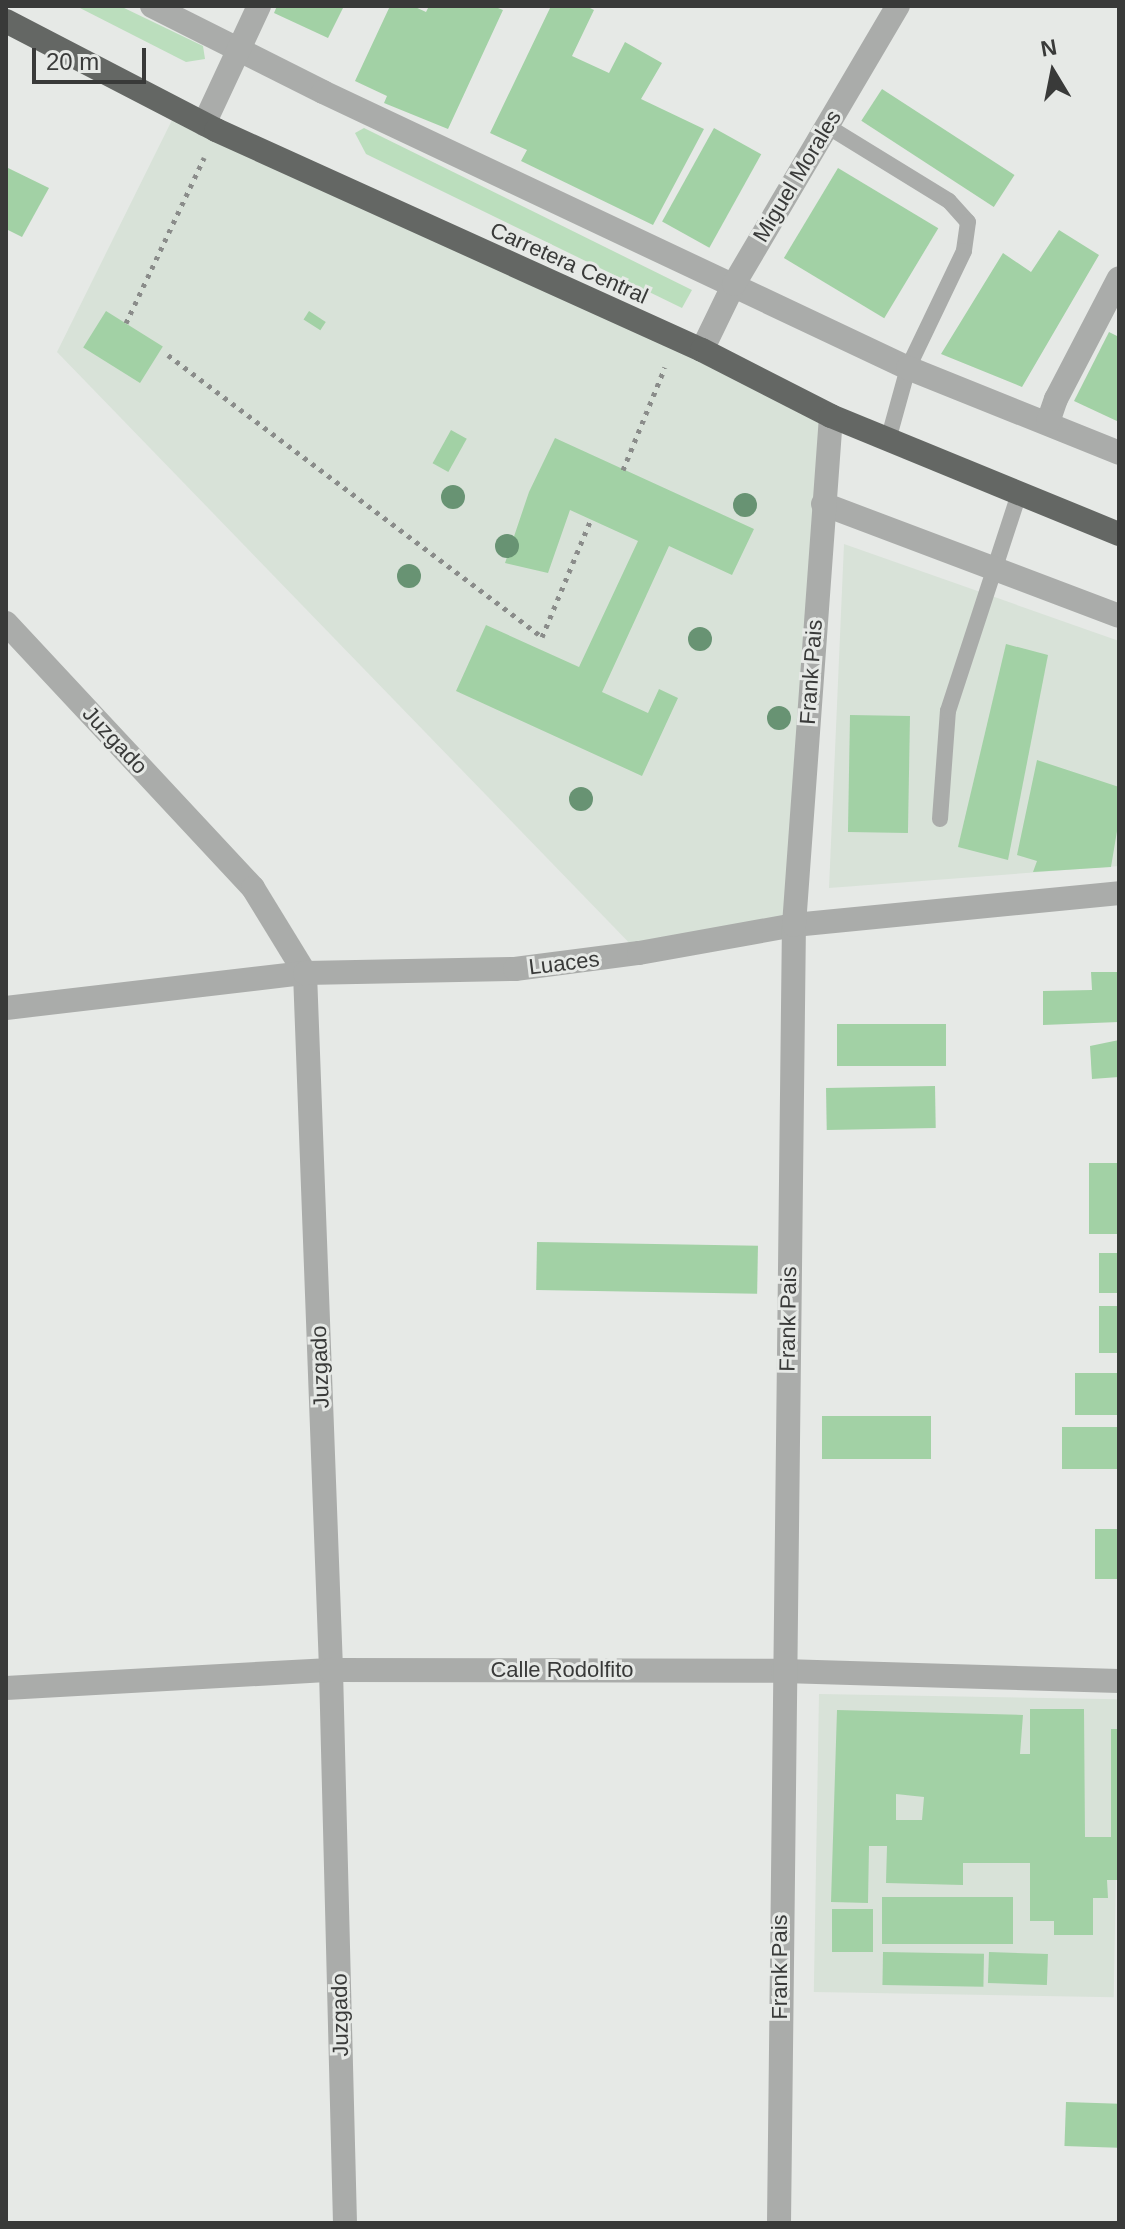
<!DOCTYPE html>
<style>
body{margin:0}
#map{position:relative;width:1125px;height:2229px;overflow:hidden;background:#e6e9e6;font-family:Helvetica,sans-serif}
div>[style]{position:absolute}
.built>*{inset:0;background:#d8e2d8;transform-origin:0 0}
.green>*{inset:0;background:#bbdebd}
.building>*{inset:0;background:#a2d1a5;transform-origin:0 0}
.path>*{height:5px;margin-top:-2.5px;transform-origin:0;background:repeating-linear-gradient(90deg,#8a8c8a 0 4px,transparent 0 10px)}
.lane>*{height:16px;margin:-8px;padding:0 8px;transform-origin:8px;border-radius:8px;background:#aaacaa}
.street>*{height:24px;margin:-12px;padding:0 12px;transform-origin:12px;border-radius:12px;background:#aaacaa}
.highway>*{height:24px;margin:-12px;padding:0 12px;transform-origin:12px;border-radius:12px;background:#646764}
.trees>*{width:24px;height:24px;margin:-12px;border-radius:50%;background:#689373}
span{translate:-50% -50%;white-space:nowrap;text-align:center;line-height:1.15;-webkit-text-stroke:6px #e6e9e6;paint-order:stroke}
.street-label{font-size:22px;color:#393a39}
.frame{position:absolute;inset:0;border:8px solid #393a39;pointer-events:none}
.north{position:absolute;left:1013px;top:32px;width:80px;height:80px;-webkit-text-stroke:6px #e6e9e6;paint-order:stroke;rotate:350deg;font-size:22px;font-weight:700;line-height:32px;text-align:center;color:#393a39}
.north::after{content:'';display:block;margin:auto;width:28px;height:36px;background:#393a39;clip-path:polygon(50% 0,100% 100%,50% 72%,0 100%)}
.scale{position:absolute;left:32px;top:48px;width:114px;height:36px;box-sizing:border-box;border:4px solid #393a39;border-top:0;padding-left:10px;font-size:24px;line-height:28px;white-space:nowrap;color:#393a39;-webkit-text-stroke:6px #e6e9e6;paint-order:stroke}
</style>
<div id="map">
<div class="built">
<div style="clip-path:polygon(177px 110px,831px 416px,794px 925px,639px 953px,57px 352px)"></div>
<div style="clip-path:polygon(844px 544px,1119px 641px,1119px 866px,829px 888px)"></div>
<div style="left:819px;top:1694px;width:300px;height:298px;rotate:1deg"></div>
</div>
<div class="green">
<div style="clip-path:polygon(76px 6px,120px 6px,203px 46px,205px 59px,186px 62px)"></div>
<div style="clip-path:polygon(364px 128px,692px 290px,682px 308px,366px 154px,355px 133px)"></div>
</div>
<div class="building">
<div style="clip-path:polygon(277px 6px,344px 6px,328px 38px,274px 13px)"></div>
<div style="clip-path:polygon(390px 6px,413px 6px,426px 12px,429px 6px,493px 6px,503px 10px,448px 129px,384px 103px,387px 96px,355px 81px)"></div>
<div style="clip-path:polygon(551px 6px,586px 6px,594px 10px,572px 56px,609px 73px,625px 42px,662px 63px,641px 99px,704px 129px,653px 225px,521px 161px,527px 150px,490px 133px)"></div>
<div style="left:882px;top:89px;width:158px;height:38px;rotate:33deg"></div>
<div style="left:714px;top:128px;width:54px;height:107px;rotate:29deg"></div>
<div style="clip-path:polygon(6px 167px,49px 188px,22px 237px,6px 229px)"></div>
<div style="left:838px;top:168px;width:117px;height:105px;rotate:31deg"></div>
<div style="clip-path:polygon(1059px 230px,1099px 255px,1022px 387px,941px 354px,1003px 253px,1031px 272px)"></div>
<div style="left:106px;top:311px;width:67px;height:43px;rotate:32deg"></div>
<div style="left:309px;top:311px;width:20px;height:10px;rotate:33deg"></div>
<div style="clip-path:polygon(1109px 332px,1119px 337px,1119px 422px,1074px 401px)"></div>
<div style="left:451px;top:430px;width:18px;height:38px;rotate:29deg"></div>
<div style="clip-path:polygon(555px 438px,754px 529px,732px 575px,669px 546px,602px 692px,648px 713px,659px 689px,678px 698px,642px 776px,456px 691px,486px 625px,579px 667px,638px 541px,570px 510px,548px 573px,505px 563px,529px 492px)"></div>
<div style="clip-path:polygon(1006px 644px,1048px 655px,1008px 860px,958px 847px)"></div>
<div style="left:850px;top:715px;width:60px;height:117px;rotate:1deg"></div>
<div style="clip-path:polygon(1037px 760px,1119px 787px,1119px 819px,1111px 867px,1033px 872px,1037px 861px,1017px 855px)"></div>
<div style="clip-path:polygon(1091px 972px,1119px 972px,1119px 1022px,1043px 1025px,1043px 991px,1092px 990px)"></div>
<div style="left:946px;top:1024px;width:42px;height:109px;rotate:90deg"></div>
<div style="clip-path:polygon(1119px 1040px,1119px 1077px,1092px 1079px,1090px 1046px)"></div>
<div style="left:935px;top:1086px;width:42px;height:109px;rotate:89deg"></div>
<div style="left:1089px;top:1163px;width:30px;height:71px"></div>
<div style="left:537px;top:1242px;width:221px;height:48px;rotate:1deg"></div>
<div style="left:1099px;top:1253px;width:20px;height:40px"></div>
<div style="left:1099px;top:1306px;width:20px;height:47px"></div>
<div style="left:1119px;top:1373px;width:42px;height:44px;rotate:90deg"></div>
<div style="left:931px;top:1416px;width:43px;height:109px;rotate:90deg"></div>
<div style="left:1119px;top:1427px;width:42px;height:57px;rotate:90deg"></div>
<div style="left:1095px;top:1529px;width:24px;height:50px"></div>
<div style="clip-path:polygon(evenodd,1030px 1709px,1084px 1709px,1085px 1837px,1111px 1837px,1111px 1729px,1119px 1729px,1119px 1880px,1107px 1880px,1108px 1898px,1093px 1898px,1093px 1935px,1054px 1935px,1054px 1921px,1030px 1921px,1030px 1863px,963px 1863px,963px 1885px,886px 1883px,887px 1846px,869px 1846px,868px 1903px,831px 1902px,837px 1710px,1023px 1715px,1020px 1754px,1030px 1754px,1030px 1709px,896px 1794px,924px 1797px,922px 1820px,896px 1820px,896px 1794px)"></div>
<div style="left:882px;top:1897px;width:131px;height:47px"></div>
<div style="left:873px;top:1909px;width:43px;height:41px;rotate:90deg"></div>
<div style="left:883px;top:1952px;width:101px;height:33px;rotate:1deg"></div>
<div style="left:989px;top:1952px;width:59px;height:31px;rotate:2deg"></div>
<div style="left:1066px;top:2102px;width:53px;height:44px;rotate:2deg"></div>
</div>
<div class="path">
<div style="left:126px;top:323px;width:183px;rotate:-64.7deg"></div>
<div style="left:168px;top:355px;width:468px;rotate:37deg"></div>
<div style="left:542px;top:637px;width:128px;rotate:-67.4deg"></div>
<div style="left:623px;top:470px;width:111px;rotate:-67.8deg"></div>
</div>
<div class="lane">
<div style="left:827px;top:126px;width:143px;rotate:31.6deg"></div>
<div style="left:949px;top:201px;width:28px;rotate:48deg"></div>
<div style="left:968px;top:222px;width:29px;rotate:98deg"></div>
<div style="left:964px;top:251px;width:130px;rotate:115.6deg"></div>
<div style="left:908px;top:368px;width:75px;rotate:105.5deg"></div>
<div style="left:940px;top:819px;width:108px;rotate:-85.8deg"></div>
<div style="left:948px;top:711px;width:228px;rotate:-71.9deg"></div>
</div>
<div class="street">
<div style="left:152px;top:6px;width:191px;rotate:26.7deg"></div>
<div style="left:323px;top:92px;width:647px;rotate:25.26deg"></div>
<div style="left:908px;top:368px;width:227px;rotate:21.9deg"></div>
<div style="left:204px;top:124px;width:130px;rotate:-65deg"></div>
<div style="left:702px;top:350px;width:73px;rotate:-64.1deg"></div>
<div style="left:734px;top:284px;width:323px;rotate:-59.5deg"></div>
<div style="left:1048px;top:422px;width:24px;rotate:-71deg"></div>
<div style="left:1056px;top:399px;width:136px;rotate:-62.5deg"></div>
<div style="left:823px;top:504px;width:316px;rotate:20.7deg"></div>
<div style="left:6px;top:623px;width:362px;rotate:47deg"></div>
<div style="left:253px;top:888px;width:100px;rotate:58.5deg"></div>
<div style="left:305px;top:973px;width:697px;rotate:87.86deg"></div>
<div style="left:331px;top:1670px;width:553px;rotate:88.55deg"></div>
<div style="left:6px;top:1008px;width:301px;rotate:-6.7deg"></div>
<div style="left:305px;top:973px;width:210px;rotate:-1.1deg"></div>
<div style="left:515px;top:969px;width:125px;rotate:-7.4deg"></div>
<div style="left:639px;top:953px;width:158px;rotate:-10.2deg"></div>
<div style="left:794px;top:925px;width:327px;rotate:-5.6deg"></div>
<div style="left:6px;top:1688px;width:325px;rotate:-3.2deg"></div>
<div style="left:331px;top:1670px;width:452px;rotate:0.1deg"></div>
<div style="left:783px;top:1671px;width:336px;rotate:1.7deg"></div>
<div style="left:779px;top:2223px;width:1298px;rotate:-89.34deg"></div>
<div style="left:794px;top:925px;width:510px;rotate:-85.84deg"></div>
</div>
<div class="highway">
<div style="left:6px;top:21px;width:237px;rotate:27.4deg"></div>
<div style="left:216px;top:130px;width:533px;rotate:24.36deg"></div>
<div style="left:702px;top:350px;width:145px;rotate:27.1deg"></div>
<div style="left:831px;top:416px;width:311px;rotate:22.3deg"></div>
</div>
<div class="trees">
<div style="left:453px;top:497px"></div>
<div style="left:745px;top:505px"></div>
<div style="left:507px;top:546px"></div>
<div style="left:409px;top:576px"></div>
<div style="left:700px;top:639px"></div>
<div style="left:779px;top:718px"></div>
<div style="left:581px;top:799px"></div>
</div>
<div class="street-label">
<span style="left:797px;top:176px;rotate:-59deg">Miguel Morales</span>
<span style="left:569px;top:263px;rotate:24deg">Carretera Central</span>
<span style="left:811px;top:672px;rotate:-86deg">Frank Pais</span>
<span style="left:115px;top:740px;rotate:47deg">Juzgado</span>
<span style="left:564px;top:963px;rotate:-7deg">Luaces</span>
<span style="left:788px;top:1319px;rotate:-89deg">Frank Pais</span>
<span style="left:320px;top:1367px;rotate:-92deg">Juzgado</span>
<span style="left:562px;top:1670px">Calle Rodolfito</span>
<span style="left:780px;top:1967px;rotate:-90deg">Frank Pais</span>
<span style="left:340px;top:2015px;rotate:-91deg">Juzgado</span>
</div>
<div class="frame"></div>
<div class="north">N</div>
<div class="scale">20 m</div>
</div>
